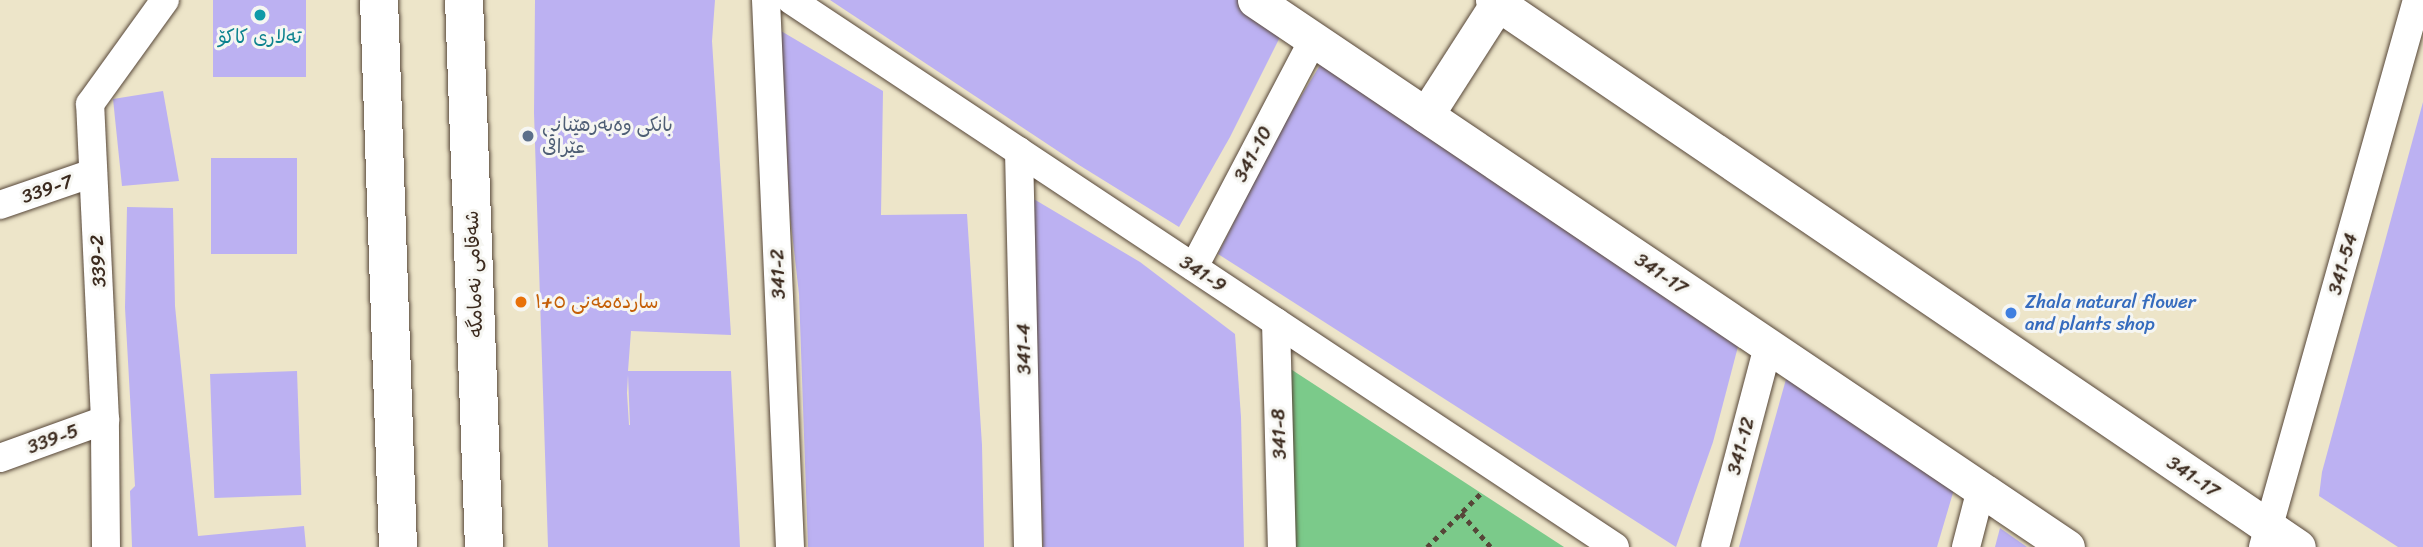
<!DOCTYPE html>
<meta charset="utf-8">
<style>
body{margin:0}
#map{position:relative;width:2423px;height:547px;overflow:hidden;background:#ede5c9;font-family:Sriracha,"Playpen Sans Arabic",sans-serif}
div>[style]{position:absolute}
.green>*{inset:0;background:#7bca8a}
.building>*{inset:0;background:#bcb1f2;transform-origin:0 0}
.path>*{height:4.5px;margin-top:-2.25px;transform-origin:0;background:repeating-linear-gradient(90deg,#564638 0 5px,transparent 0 10px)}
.roads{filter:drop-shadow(0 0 2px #564638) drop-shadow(0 0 2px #564638)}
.minor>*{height:28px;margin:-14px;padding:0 14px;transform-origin:14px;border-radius:14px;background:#fff}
.tertiary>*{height:35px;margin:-17.5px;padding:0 17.5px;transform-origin:17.5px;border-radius:17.5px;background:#fff}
.secondary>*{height:38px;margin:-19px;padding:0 19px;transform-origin:19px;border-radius:19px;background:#fff}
.dots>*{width:19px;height:19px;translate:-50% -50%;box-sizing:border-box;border:4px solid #f6f6f2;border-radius:50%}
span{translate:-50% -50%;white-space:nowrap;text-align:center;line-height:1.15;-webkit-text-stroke:6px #f6f6f2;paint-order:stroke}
.culture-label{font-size:19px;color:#0d838f}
.service-label{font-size:19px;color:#4e5e75}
.left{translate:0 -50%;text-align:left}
.street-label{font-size:19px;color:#3b2a1e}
.food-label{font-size:19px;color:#c56008}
.shop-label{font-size:19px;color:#366cbe}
</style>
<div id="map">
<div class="green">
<div style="clip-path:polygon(1289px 368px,1564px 547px,1295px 547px)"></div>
</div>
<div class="building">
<div style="left:213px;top:0;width:93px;height:77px"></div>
<div style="clip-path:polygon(evenodd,535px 0,715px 0,712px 41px,731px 335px,631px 331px,628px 371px,731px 371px,740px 547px,548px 547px,534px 113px,535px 0,628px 375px,630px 425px,629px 425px,627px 393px,628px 375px)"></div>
<div style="clip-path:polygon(830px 0,1238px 0,1283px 31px,1230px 137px,1179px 227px,1079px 165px)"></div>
<div style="clip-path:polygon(781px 31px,883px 91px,881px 215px,967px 214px,982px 445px,984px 547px,808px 547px,799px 294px,790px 215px)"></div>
<div style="clip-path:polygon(1325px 57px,1741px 335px,1713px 442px,1676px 547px,1218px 254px,1278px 134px)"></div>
<div style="clip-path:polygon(163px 91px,179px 181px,122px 186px,113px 99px)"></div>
<div style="clip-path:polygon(2423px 102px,2423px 547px,2398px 547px,2319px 496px,2322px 472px)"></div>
<div style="left:211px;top:158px;width:86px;height:96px"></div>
<div style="clip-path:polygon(1032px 198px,1140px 262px,1235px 334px,1241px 417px,1244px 547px,1043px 547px)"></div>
<div style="clip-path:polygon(127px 207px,173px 208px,175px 306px,198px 536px,304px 526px,306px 547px,132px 547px,130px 491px,135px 486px,125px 308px)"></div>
<div style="clip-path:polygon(1790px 365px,1955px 486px,1937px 547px,1739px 547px)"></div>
<div style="left:297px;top:371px;width:124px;height:87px;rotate:88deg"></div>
<div style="clip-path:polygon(2000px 528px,2027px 547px,1995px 547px)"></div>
</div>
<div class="path">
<div style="left:1461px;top:513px;width:45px;rotate:48.6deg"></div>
<div style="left:1427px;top:547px;width:76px;rotate:-45deg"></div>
</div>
<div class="roads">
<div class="minor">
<div style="left:766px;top:0;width:548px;rotate:87.49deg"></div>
<div style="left:791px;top:0;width:989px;rotate:33.58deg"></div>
<div style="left:1019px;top:151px;width:396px;rotate:88.7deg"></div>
<div style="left:0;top:205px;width:98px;rotate:-19deg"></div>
<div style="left:1194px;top:267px;width:256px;rotate:-62.3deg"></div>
<div style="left:1276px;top:322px;width:225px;rotate:88.5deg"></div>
<div style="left:0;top:458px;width:112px;rotate:-19.9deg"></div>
<div style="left:106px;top:547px;width:127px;rotate:-90.5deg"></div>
<div style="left:105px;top:420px;width:316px;rotate:-92.7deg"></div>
<div style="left:90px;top:104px;width:128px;rotate:-54.2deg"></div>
<div style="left:1715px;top:547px;width:208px;rotate:-75.2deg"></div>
<div style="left:1966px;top:547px;width:60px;rotate:-75.5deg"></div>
<div style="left:2263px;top:547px;width:568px;rotate:-74.28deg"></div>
</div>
<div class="tertiary">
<div style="left:1255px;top:0;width:979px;rotate:33.97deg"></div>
<div style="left:1493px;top:0;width:973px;rotate:34.2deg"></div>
<div style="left:1426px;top:115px;width:133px;rotate:-57.3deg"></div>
</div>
<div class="secondary">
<div style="left:379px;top:0;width:547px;rotate:88.01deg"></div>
<div style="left:464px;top:0;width:547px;rotate:87.91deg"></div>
</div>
</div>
<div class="dots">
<div style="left:260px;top:15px;background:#0f9aa8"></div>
<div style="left:528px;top:136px;background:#5c6f8a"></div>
<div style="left:521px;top:302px;background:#e8710a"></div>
<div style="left:2011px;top:313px;background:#3f7fe0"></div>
</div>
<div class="culture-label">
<span style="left:260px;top:37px">تەلاری کاکۆ</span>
</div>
<div class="service-label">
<span class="left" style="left:542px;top:136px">بانکی وەبەرهێنانی<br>عێراقی</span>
</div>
<div class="street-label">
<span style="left:1253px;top:154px;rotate:-62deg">341-10</span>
<span style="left:47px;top:189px;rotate:-19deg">339-7</span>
<span style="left:98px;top:261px;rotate:-93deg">339-2</span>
<span style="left:2343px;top:264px;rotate:-74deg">341-54</span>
<span style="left:474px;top:274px;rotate:-92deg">شەقامی نەمامگە</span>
<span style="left:778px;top:274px;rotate:-92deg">341-2</span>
<span style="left:1203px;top:274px;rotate:33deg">341-9</span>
<span style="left:1661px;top:274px;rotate:34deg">341-17</span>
<span style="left:1024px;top:349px;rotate:-91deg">341-4</span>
<span style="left:1279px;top:434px;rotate:-92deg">341-8</span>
<span style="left:53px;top:439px;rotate:-20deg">339-5</span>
<span style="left:1741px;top:446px;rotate:-75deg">341-12</span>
<span style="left:2193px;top:477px;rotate:34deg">341-17</span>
</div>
<div class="food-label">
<span class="left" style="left:535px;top:302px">ساردەمەنی ٥+١</span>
</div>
<div class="shop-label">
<span class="left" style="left:2025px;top:313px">Zhala natural flower<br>and plants shop</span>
</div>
</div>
